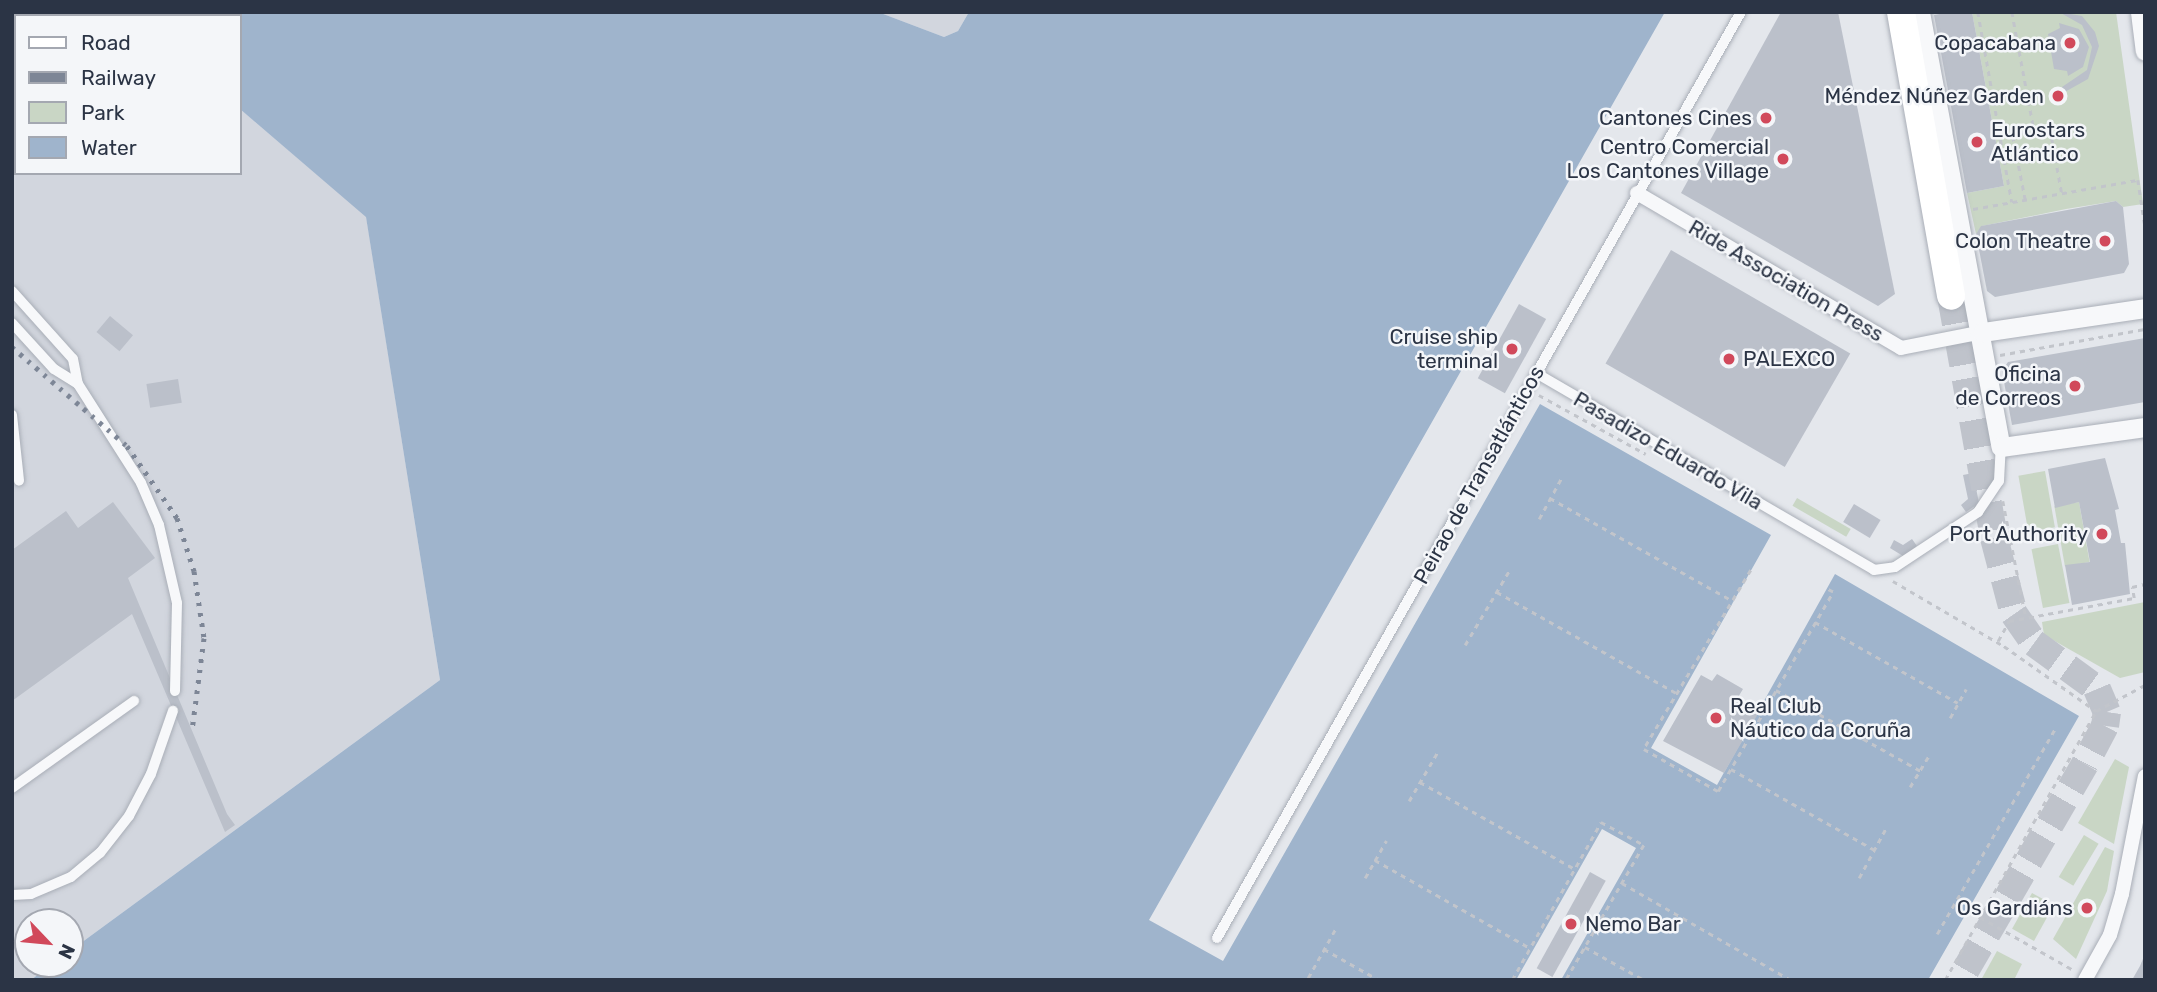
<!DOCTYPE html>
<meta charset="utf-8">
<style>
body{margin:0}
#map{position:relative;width:2157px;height:992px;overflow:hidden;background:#e4e7ec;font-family:Rubik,sans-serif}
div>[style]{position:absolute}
.built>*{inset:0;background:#d2d6de}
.green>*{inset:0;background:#c9d6c5;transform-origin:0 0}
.water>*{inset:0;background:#9fb4cc}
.building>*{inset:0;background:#bbc0ca;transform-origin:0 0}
.secondary-tunnel>*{height:28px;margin-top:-14px;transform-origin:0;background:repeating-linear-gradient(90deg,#bfc3cb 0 28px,transparent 0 42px)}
.path>*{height:2.5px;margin-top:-1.25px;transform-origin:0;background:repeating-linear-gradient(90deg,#c2c5cb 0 5px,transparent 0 10px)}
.roads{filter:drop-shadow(0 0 2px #a9aeb7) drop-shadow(0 0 2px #a9aeb7)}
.service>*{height:10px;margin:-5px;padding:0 5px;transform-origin:5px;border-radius:5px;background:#f7f8fa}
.pedestrian>*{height:14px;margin:-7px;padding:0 7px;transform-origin:7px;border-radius:7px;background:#f7f8fa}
.minor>*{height:19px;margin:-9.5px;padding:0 9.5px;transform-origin:9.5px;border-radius:9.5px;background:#f7f8fa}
.secondary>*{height:28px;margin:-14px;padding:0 14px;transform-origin:14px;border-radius:14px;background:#fff}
.rail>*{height:5px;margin-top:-2.5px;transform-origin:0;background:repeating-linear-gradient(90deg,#7d8696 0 3.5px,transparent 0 10.5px)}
.dots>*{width:19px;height:19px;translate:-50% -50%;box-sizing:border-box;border:4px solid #f4f6f9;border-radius:50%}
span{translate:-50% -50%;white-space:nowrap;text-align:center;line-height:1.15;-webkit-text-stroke:5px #f4f6f9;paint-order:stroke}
.poi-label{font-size:21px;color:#2b3445}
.right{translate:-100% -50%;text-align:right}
.left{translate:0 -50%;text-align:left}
.street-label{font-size:21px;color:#2b3445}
.frame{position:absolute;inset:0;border:14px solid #2b3445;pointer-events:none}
.legend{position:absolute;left:14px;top:14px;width:228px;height:161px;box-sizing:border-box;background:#f4f6f9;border:2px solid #a4a8b1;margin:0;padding:9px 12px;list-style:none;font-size:21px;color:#2b3445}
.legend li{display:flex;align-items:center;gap:14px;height:35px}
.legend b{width:35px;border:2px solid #a4a8b1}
.north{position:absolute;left:14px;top:908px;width:70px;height:70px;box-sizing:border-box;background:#f4f6f9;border:2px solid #a4a8b1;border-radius:50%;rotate:116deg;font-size:19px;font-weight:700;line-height:28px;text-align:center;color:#2b3445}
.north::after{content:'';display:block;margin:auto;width:24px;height:32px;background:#d1495b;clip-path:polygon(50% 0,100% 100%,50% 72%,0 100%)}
</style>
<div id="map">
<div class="built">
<div style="clip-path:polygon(12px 12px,90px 16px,16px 16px,16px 173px,240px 173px,240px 109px,366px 216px,440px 680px,70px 951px,70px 922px,28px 922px,28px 964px,52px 964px,31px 980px,12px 980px)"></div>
<div style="clip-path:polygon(878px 12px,969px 12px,958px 31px,944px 37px)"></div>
</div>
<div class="green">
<div style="clip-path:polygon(1972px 12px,2116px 12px,2143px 204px,2123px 207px,2116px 201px,2066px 209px,1982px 226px,1976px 234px,1967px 193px,2004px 186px)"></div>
<div style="left:2045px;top:471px;width:57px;height:27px;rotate:80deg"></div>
<div style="left:1797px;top:498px;width:62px;height:9px;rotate:30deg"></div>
<div style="left:2079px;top:502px;width:61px;height:25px;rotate:80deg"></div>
<div style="left:2058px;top:544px;width:60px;height:27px;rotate:79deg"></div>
<div style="clip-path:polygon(2145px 602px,2145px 672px,2120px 678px,2044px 635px,2042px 622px)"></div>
<div style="clip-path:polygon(2115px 759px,2129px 767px,2114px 844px,2078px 823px)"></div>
<div style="left:2084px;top:835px;width:17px;height:49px;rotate:31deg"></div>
<div style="clip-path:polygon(2105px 847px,2114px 851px,2107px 891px,2076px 959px,2053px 939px)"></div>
<div style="left:2032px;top:893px;width:25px;height:41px;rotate:29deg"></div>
<div style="clip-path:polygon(1997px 951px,2022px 964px,2014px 980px,1981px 980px)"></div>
</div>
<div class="water">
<div style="clip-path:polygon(86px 12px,878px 12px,944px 37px,958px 31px,969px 12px,1665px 12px,1149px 920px,1223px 961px,1540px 404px,1771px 535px,1651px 748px,1717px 785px,1835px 574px,2079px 716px,1928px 980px,1561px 980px,1636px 848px,1602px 829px,1516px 980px,31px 980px,52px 964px,70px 964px,70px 951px,440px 680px,366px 217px,240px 109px,240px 16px)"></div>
</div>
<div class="building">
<div style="clip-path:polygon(1781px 12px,1838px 12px,1895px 294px,1878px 306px,1681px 193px)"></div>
<div style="clip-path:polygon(1950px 12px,1972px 12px,2004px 186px,1967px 193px,1934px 15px)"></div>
<div style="clip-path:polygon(2059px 12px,2082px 16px,2095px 32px,2099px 46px,2088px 79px,2063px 93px,2062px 87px,2087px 70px,2092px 47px,2082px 25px)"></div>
<div style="clip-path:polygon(2059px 23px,2079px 29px,2089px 47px,2083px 67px,2068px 76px,2067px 71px,2054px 69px,2048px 34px,2060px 28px)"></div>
<div style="clip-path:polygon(2116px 201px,2123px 207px,2129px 264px,2124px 273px,1995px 297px,1987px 291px,1976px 234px,1981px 226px)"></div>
<div style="left:1671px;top:250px;width:207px;height:131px;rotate:30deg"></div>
<div style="left:1519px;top:304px;width:31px;height:85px;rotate:29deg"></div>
<div style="left:110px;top:316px;width:30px;height:21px;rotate:40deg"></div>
<div style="clip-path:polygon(2145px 338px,2145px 402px,2012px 425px,2002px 371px,2008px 362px)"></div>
<div style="left:178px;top:379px;width:24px;height:32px;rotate:81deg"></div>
<div style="clip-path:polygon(2105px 458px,2119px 509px,2115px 510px,2121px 543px,2125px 543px,2130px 594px,2072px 605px,2065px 565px,2090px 562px,2079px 502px,2055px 508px,2048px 469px)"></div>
<div style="clip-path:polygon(1973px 473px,1979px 503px,1966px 512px,1961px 505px,1968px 499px,1963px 475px)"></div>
<div style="clip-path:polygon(113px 502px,155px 558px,128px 578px,227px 814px,235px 825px,225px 832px,132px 614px,12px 701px,12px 550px,66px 511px,78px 528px)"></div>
<div style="left:1854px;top:504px;width:31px;height:21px;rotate:31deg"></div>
<div style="clip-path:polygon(1912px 539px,1917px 546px,1903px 556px,1890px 548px,1894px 540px,1903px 545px)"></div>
<div style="clip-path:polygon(1717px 674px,1743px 689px,1737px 699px,1759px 712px,1724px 773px,1663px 741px,1701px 675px,1712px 681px)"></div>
<div style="left:1590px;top:872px;width:18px;height:110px;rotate:29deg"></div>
<div style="clip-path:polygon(2145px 954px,2145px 980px,2132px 980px,2140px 966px)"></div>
</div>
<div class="secondary-tunnel">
<div style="left:1951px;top:296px;width:246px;rotate:79.9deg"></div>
<div style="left:1994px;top:538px;width:79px;rotate:75.3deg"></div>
<div style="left:2014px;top:614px;width:35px;rotate:55deg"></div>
<div style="left:2034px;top:643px;width:78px;rotate:36.1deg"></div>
<div style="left:2097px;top:689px;width:25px;rotate:67deg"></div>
<div style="left:2107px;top:712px;width:14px;rotate:98deg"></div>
<div style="left:2105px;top:726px;width:43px;rotate:117.8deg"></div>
<div style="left:2085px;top:764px;width:250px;rotate:120.1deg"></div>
</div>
<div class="path">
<div style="left:1978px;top:12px;width:193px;rotate:79.9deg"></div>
<div style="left:2012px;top:12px;width:120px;rotate:79.4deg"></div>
<div style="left:2034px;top:130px;width:16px;rotate:-7deg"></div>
<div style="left:2050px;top:128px;width:67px;rotate:79.7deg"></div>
<div style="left:2025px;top:200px;width:67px;rotate:-101.1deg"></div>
<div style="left:2012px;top:134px;width:22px;rotate:-10deg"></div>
<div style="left:1973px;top:209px;width:168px;rotate:-10deg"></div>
<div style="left:2138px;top:180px;width:47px;rotate:81.3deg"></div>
<div style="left:2000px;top:355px;width:147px;rotate:-10.2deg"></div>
<div style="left:1539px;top:395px;width:122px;rotate:28.9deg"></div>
<div style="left:1550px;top:498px;width:210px;rotate:29.4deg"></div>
<div style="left:2003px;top:501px;width:119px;rotate:78.9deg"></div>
<div style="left:1539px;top:519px;width:48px;rotate:-61.3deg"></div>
<div style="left:1751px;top:570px;width:209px;rotate:120.9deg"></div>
<div style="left:1644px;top:749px;width:85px;rotate:29.6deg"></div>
<div style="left:1718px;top:791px;width:230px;rotate:-60deg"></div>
<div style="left:1833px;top:592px;width:7px;rotate:-153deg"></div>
<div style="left:1893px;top:581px;width:129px;rotate:30.4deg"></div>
<div style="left:2004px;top:646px;width:113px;rotate:35.2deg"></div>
<div style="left:1497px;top:592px;width:210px;rotate:29.4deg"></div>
<div style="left:1815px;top:622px;width:164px;rotate:29.5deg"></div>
<div style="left:1998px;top:641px;width:23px;rotate:-61deg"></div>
<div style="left:2009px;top:621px;width:127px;rotate:-10.4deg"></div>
<div style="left:2134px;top:598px;width:11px;rotate:-100deg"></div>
<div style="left:2132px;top:587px;width:13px;rotate:-13deg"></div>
<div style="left:1465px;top:645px;width:86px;rotate:-59.3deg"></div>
<div style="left:1776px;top:690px;width:166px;rotate:29.2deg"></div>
<div style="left:1950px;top:718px;width:33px;rotate:-61deg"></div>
<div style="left:1731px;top:769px;width:165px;rotate:29.4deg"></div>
<div style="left:1420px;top:782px;width:178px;rotate:29.3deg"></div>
<div style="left:1910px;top:787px;width:37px;rotate:-59deg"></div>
<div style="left:1409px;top:801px;width:56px;rotate:-59.7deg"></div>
<div style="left:1375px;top:860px;width:178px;rotate:29.6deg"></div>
<div style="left:1365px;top:878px;width:43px;rotate:-60.4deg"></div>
<div style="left:1859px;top:878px;width:55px;rotate:-61.6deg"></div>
<div style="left:1622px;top:883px;width:195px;rotate:29.9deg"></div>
<div style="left:1980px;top:917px;width:109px;rotate:29.6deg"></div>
<div style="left:1937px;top:934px;width:239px;rotate:-60.1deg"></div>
<div style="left:1585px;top:947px;width:68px;rotate:29.2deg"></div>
<div style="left:1324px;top:949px;width:63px;rotate:29.4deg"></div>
<div style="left:1308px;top:978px;width:57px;rotate:-60.8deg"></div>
<div style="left:1512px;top:980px;width:181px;rotate:-60.6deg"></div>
<div style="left:1601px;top:822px;width:49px;rotate:28.1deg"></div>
<div style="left:1644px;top:845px;width:156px;rotate:120deg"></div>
<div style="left:1945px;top:980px;width:308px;rotate:-60.7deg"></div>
<div style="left:2096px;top:711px;width:55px;rotate:-28deg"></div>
</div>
<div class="roads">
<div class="service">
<div style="left:47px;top:12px;width:6px;rotate:45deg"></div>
<div style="left:12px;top:99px;width:6px;rotate:-45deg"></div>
<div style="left:12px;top:291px;width:91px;rotate:48.1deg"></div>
<div style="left:73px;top:359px;width:25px;rotate:79deg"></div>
<div style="left:78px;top:384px;width:117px;rotate:57.5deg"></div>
<div style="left:141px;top:483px;width:46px;rotate:66.8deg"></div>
<div style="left:159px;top:525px;width:80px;rotate:77deg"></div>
<div style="left:177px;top:603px;width:88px;rotate:91.3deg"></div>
<div style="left:12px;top:323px;width:62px;rotate:47.6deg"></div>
<div style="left:54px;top:369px;width:28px;rotate:32deg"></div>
<div style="left:1536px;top:373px;width:391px;rotate:30.2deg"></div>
<div style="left:1874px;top:570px;width:21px;rotate:-8deg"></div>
<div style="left:1895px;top:567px;width:100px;rotate:-33.5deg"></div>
<div style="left:1978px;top:512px;width:37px;rotate:-56deg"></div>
<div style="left:1999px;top:481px;width:34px;rotate:-87deg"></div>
<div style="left:12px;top:415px;width:66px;rotate:83.9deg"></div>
<div style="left:12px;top:788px;width:150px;rotate:-35.5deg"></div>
<div style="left:12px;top:895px;width:19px;rotate:-3deg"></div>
<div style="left:31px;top:894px;width:43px;rotate:-23deg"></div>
<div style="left:71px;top:877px;width:38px;rotate:-40deg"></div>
<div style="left:100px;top:853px;width:47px;rotate:-51.9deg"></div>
<div style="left:129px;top:816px;width:47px;rotate:-62.4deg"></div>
<div style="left:151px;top:774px;width:67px;rotate:-70.8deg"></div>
<div style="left:1217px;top:938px;width:1064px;rotate:-60.5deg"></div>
</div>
<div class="pedestrian">
<div style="left:1637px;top:193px;width:306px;rotate:30.4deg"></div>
<div style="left:1901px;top:348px;width:84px;rotate:-11deg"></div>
<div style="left:2085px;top:980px;width:51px;rotate:-60.9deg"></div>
<div style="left:2110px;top:935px;width:43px;rotate:-73.7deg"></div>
<div style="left:2122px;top:894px;width:120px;rotate:-79deg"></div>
</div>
<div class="minor">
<div style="left:1920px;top:12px;width:442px;rotate:79.5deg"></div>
<div style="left:2001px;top:447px;width:145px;rotate:-7.9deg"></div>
<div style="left:2140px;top:12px;width:39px;rotate:83deg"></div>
<div style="left:1983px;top:332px;width:164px;rotate:-8.4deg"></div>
</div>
<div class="secondary">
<div style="left:1901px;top:12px;width:288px;rotate:80deg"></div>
</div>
</div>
<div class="rail">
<div style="left:12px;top:347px;width:152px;rotate:40.7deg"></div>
<div style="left:127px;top:446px;width:88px;rotate:55.2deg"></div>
<div style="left:177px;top:518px;width:56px;rotate:72.2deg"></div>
<div style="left:194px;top:571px;width:68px;rotate:81.5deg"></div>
<div style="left:204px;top:638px;width:94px;rotate:97.4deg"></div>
</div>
<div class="dots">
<div style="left:2070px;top:43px;background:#d1495b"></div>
<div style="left:2058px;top:96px;background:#d1495b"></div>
<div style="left:1766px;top:118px;background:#d1495b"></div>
<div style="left:1977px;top:142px;background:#d1495b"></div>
<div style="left:1783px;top:159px;background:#d1495b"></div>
<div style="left:2105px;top:241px;background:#d1495b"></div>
<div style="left:1512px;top:349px;background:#d1495b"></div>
<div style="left:1729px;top:359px;background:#d1495b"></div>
<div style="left:2075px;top:386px;background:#d1495b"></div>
<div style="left:2102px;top:534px;background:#d1495b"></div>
<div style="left:1716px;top:718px;background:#d1495b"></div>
<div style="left:2087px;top:908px;background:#d1495b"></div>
<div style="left:1571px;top:924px;background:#d1495b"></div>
</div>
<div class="poi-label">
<span class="right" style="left:2056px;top:43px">Copacabana</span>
<span class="right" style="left:2044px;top:96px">Méndez Núñez Garden</span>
<span class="right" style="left:1752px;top:118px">Cantones Cines</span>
<span class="left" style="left:1991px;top:142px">Eurostars<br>Atlántico</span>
<span class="right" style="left:1769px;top:159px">Centro Comercial<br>Los Cantones Village</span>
<span class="right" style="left:2091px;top:241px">Colon Theatre</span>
<span class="right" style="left:1498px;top:349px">Cruise ship<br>terminal</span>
<span class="left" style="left:1743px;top:359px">PALEXCO</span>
<span class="right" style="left:2061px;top:386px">Oficina<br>de Correos</span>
<span class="right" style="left:2088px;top:534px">Port Authority</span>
<span class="left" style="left:1730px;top:718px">Real Club<br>Náutico da Coruña</span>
<span class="right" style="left:2073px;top:908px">Os Gardiáns</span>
<span class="left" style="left:1585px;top:924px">Nemo Bar</span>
</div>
<div class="street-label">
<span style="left:1786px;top:281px;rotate:30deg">Ride Association Press</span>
<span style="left:1668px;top:451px;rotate:30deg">Pasadizo Eduardo Vila</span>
<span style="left:1479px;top:475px;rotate:-61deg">Peirao de Transatlánticos</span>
</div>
<div class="frame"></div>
<ul class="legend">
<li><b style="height:9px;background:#fff"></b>Road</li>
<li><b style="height:9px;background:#7d8696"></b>Railway</li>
<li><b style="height:19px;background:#c9d6c5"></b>Park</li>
<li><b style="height:19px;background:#9fb4cc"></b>Water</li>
</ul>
<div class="north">N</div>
</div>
